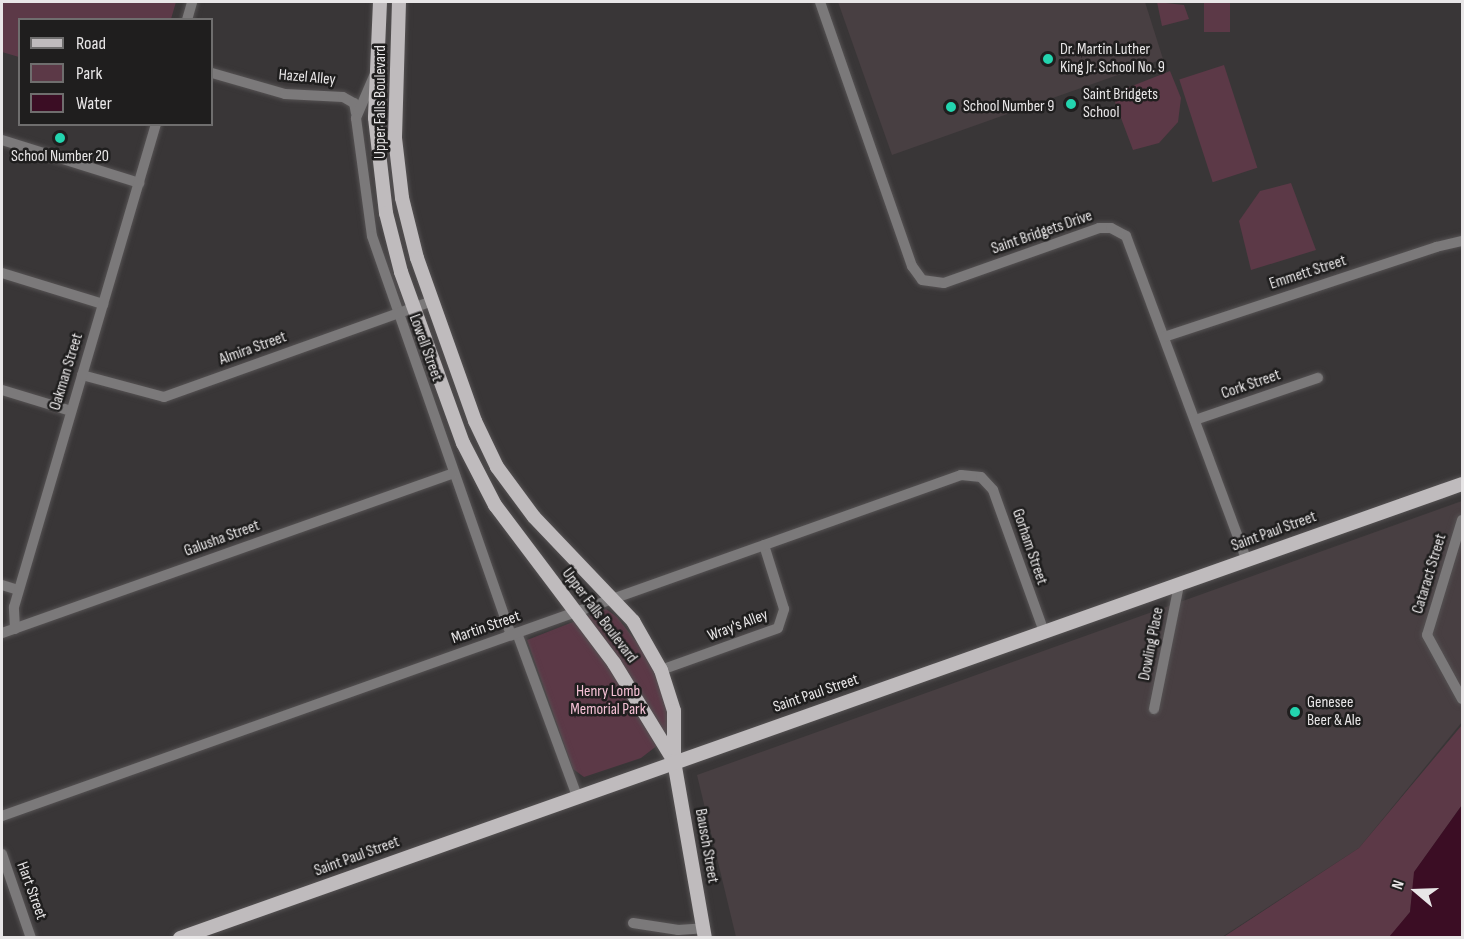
<!DOCTYPE html>
<style>
body{margin:0}
#map{position:relative;width:1464px;height:939px;overflow:hidden;background:#393637;font-family:"Sofia Sans Condensed",sans-serif}
div>[style]{position:absolute}
.built>*{inset:0;background:#483f42}
.green>*{inset:0;background:#5c3947;transform-origin:0 0}
.water>*{inset:0;background:#3b0d24}
.roads{filter:drop-shadow(0 0 2px #555253) drop-shadow(0 0 2px #555253)}
.minor>*{height:10px;margin:-5px;padding:0 5px;transform-origin:5px;border-radius:5px;background:#7b797a}
.major>*{height:14px;margin:-7px;padding:0 7px;transform-origin:7px;border-radius:7px;background:#bfbbbd}
.dots>*{width:16px;height:16px;translate:-50% -50%;box-sizing:border-box;border:3px solid #1f1e1e;border-radius:50%}
span{translate:-50% -50%;white-space:nowrap;text-align:center;line-height:1.15;-webkit-text-stroke:5px #1f1e1e;paint-order:stroke}
.poi-label{font-size:16px;color:#e8e6e7}
.left{translate:0 -50%;text-align:left}
.street-label{font-size:16px;color:#e8e6e7}
.park-label{font-size:16px;color:#f5c1d5}
.frame{position:absolute;inset:0;border:3px solid #e8e6e7;pointer-events:none}
.legend{position:absolute;left:18px;top:18px;width:195px;height:108px;box-sizing:border-box;background:#1f1e1e;border:2px solid #6f6e6e;margin:0;padding:8px 10px;list-style:none;font-size:18px;color:#e8e6e7}
.legend li{display:flex;align-items:center;gap:12px;height:30px}
.legend b{width:30px;border:2px solid #6f6e6e}
.north{position:absolute;left:1386px;top:861px;width:60px;height:60px;-webkit-text-stroke:4px #1f1e1e;paint-order:stroke;rotate:289deg;font-size:16px;font-weight:700;line-height:24px;text-align:center;color:#e8e6e7}
.north::after{content:'';display:block;margin:auto;width:21px;height:27px;background:#e8e6e7;clip-path:polygon(50% 0,100% 100%,50% 72%,0 100%)}
</style>
<div id="map">
<div class="built">
<div style="clip-path:polygon(838px 2px,1145px 2px,1163px 59px,892px 155px)"></div>
<div style="clip-path:polygon(1462px 501px,1462px 722px,1359px 848px,1222px 937px,736px 937px,697px 775px)"></div>
</div>
<div class="green">
<div style="clip-path:polygon(2px 2px,176px 2px,171px 19px,20px 20px,19px 57px,2px 52px)"></div>
<div style="clip-path:polygon(1157px 2px,1184px 5px,1189px 19px,1162px 26px)"></div>
<div style="left:1204px;top:2px;width:26px;height:30px"></div>
<div style="left:1224px;top:65px;width:108px;height:47px;rotate:72deg"></div>
<div style="clip-path:polygon(1170px 71px,1181px 98px,1178px 122px,1159px 143px,1133px 150px,1112px 94px)"></div>
<div style="clip-path:polygon(1291px 183px,1316px 250px,1251px 270px,1239px 221px,1260px 191px)"></div>
<div style="clip-path:polygon(606px 609px,617px 617px,650px 659px,663px 686px,671px 735px,641px 758px,584px 777px,573px 769px,527px 640px)"></div>
<div style="clip-path:polygon(1462px 725px,1462px 805px,1415px 871px,1410px 912px,1391px 937px,1222px 938px,1359px 848px)"></div>
</div>
<div class="water">
<div style="clip-path:polygon(1462px 805px,1462px 937px,1389px 937px,1410px 912px,1414px 872px)"></div>
</div>
<div class="roads">
<div class="minor">
<div style="left:820px;top:2px;width:280px;rotate:70.8deg"></div>
<div style="left:912px;top:266px;width:17px;rotate:54deg"></div>
<div style="left:922px;top:280px;width:22px;rotate:8deg"></div>
<div style="left:944px;top:283px;width:164px;rotate:-19.5deg"></div>
<div style="left:1099px;top:228px;width:12px"></div>
<div style="left:1111px;top:228px;width:17px;rotate:28deg"></div>
<div style="left:1126px;top:236px;width:345px;rotate:69.6deg"></div>
<div style="left:187px;top:20px;width:19px;rotate:-74deg"></div>
<div style="left:212px;top:73px;width:76px;rotate:16deg"></div>
<div style="left:285px;top:94px;width:58px;rotate:3deg"></div>
<div style="left:343px;top:97px;width:13px;rotate:29deg"></div>
<div style="left:354px;top:103px;width:10px;rotate:79deg"></div>
<div style="left:374px;top:76px;width:46px;rotate:113.2deg"></div>
<div style="left:356px;top:118px;width:119px;rotate:82.3deg"></div>
<div style="left:372px;top:236px;width:423px;rotate:70.8deg"></div>
<div style="left:2px;top:140px;width:144px;rotate:17.4deg"></div>
<div style="left:2px;top:273px;width:106px;rotate:17.1deg"></div>
<div style="left:1164px;top:337px;width:287px;rotate:-18.3deg"></div>
<div style="left:1436px;top:247px;width:27px;rotate:-13deg"></div>
<div style="left:82px;top:375px;width:85px;rotate:15deg"></div>
<div style="left:164px;top:397px;width:285px;rotate:-19.7deg"></div>
<div style="left:2px;top:390px;width:72px;rotate:16.9deg"></div>
<div style="left:1195px;top:420px;width:130px;rotate:-18.9deg"></div>
<div style="left:1462px;top:520px;width:120px;rotate:106.9deg"></div>
<div style="left:1427px;top:635px;width:73px;rotate:61.3deg"></div>
<div style="left:2px;top:585px;width:17px;rotate:17deg"></div>
<div style="left:15px;top:629px;width:22px;rotate:-93deg"></div>
<div style="left:14px;top:607px;width:503px;rotate:-73.62deg"></div>
<div style="left:2px;top:633px;width:479px;rotate:-19.5deg"></div>
<div style="left:517px;top:633px;width:174px;rotate:69.8deg"></div>
<div style="left:661px;top:670px;width:124px;rotate:-19.7deg"></div>
<div style="left:778px;top:628px;width:20px;rotate:-72deg"></div>
<div style="left:784px;top:609px;width:67px;rotate:-107.4deg"></div>
<div style="left:1154px;top:709px;width:126px;rotate:-78.6deg"></div>
<div style="left:2px;top:816px;width:1018px;rotate:-19.57deg"></div>
<div style="left:961px;top:475px;width:20px;rotate:6deg"></div>
<div style="left:981px;top:477px;width:18px;rotate:47deg"></div>
<div style="left:993px;top:490px;width:151px;rotate:70.2deg"></div>
<div style="left:2px;top:854px;width:89px;rotate:71deg"></div>
<div style="left:633px;top:923px;width:46px;rotate:8.8deg"></div>
<div style="left:678px;top:930px;width:26px;rotate:-4deg"></div>
</div>
<div class="major">
<div style="left:380px;top:2px;width:116px;rotate:92.5deg"></div>
<div style="left:375px;top:118px;width:96px;rotate:83.4deg"></div>
<div style="left:386px;top:213px;width:61px;rotate:75.7deg"></div>
<div style="left:401px;top:272px;width:182px;rotate:70.1deg"></div>
<div style="left:463px;top:443px;width:70px;rotate:62.7deg"></div>
<div style="left:495px;top:505px;width:198px;rotate:53deg"></div>
<div style="left:614px;top:663px;width:115px;rotate:58.5deg"></div>
<div style="left:399px;top:2px;width:136px;rotate:91.7deg"></div>
<div style="left:395px;top:138px;width:60px;rotate:83.3deg"></div>
<div style="left:402px;top:198px;width:62px;rotate:76deg"></div>
<div style="left:417px;top:258px;width:173px;rotate:70.4deg"></div>
<div style="left:475px;top:421px;width:51px;rotate:64.4deg"></div>
<div style="left:497px;top:467px;width:62px;rotate:53.5deg"></div>
<div style="left:534px;top:517px;width:144px;rotate:46.4deg"></div>
<div style="left:633px;top:621px;width:56px;rotate:60.3deg"></div>
<div style="left:661px;top:670px;width:43px;rotate:72.4deg"></div>
<div style="left:674px;top:711px;width:50px;rotate:90deg"></div>
<div style="left:674px;top:761px;width:180px;rotate:80.1deg"></div>
<div style="left:180px;top:938px;width:1360px;rotate:-19.5deg"></div>
</div>
</div>
<div class="dots">
<div style="left:1048px;top:59px;background:#23d5af"></div>
<div style="left:1071px;top:104px;background:#23d5af"></div>
<div style="left:951px;top:107px;background:#23d5af"></div>
<div style="left:60px;top:138px;background:#23d5af"></div>
<div style="left:1295px;top:712px;background:#23d5af"></div>
</div>
<div class="poi-label">
<span class="left" style="left:1060px;top:59px">Dr. Martin Luther<br>King Jr. School No. 9</span>
<span class="left" style="left:1083px;top:104px">Saint Bridgets<br>School</span>
<span class="left" style="left:963px;top:107px">School Number 9</span>
<span style="left:60px;top:157px">School Number 20</span>
<span class="left" style="left:1307px;top:712px">Genesee<br>Beer &amp; Ale</span>
</div>
<div class="street-label">
<span style="left:307px;top:78px;rotate:5deg">Hazel Alley</span>
<span style="left:381px;top:102px;rotate:-90deg">Upper Falls Boulevard</span>
<span style="left:1042px;top:233px;rotate:-19deg">Saint Bridgets Drive</span>
<span style="left:1308px;top:273px;rotate:-18deg">Emmett Street</span>
<span style="left:425px;top:348px;rotate:70deg">Lowell Street</span>
<span style="left:253px;top:349px;rotate:-20deg">Almira Street</span>
<span style="left:67px;top:372px;rotate:-73deg">Oakman Street</span>
<span style="left:1251px;top:385px;rotate:-19deg">Cork Street</span>
<span style="left:1274px;top:532px;rotate:-20deg">Saint Paul Street</span>
<span style="left:222px;top:539px;rotate:-20deg">Galusha Street</span>
<span style="left:1029px;top:547px;rotate:71deg">Gorham Street</span>
<span style="left:1430px;top:574px;rotate:-73deg">Cataract Street</span>
<span style="left:599px;top:616px;rotate:53deg">Upper Falls Boulevard</span>
<span style="left:738px;top:626px;rotate:-21deg">Wray's Alley</span>
<span style="left:486px;top:628px;rotate:-19deg">Martin Street</span>
<span style="left:1152px;top:644px;rotate:-79deg">Dowling Place</span>
<span style="left:816px;top:694px;rotate:-19deg">Saint Paul Street</span>
<span style="left:706px;top:846px;rotate:80deg">Bausch Street</span>
<span style="left:357px;top:857px;rotate:-20deg">Saint Paul Street</span>
<span style="left:31px;top:891px;rotate:70deg">Hart Street</span>
</div>
<div class="park-label">
<span style="left:608px;top:701px">Henry Lomb<br>Memorial Park</span>
</div>
<div class="frame"></div>
<ul class="legend">
<li><b style="height:8px;background:#bfbbbd"></b>Road</li>
<li><b style="height:16px;background:#5c3947"></b>Park</li>
<li><b style="height:16px;background:#3b0d24"></b>Water</li>
</ul>
<div class="north">N</div>
</div>
